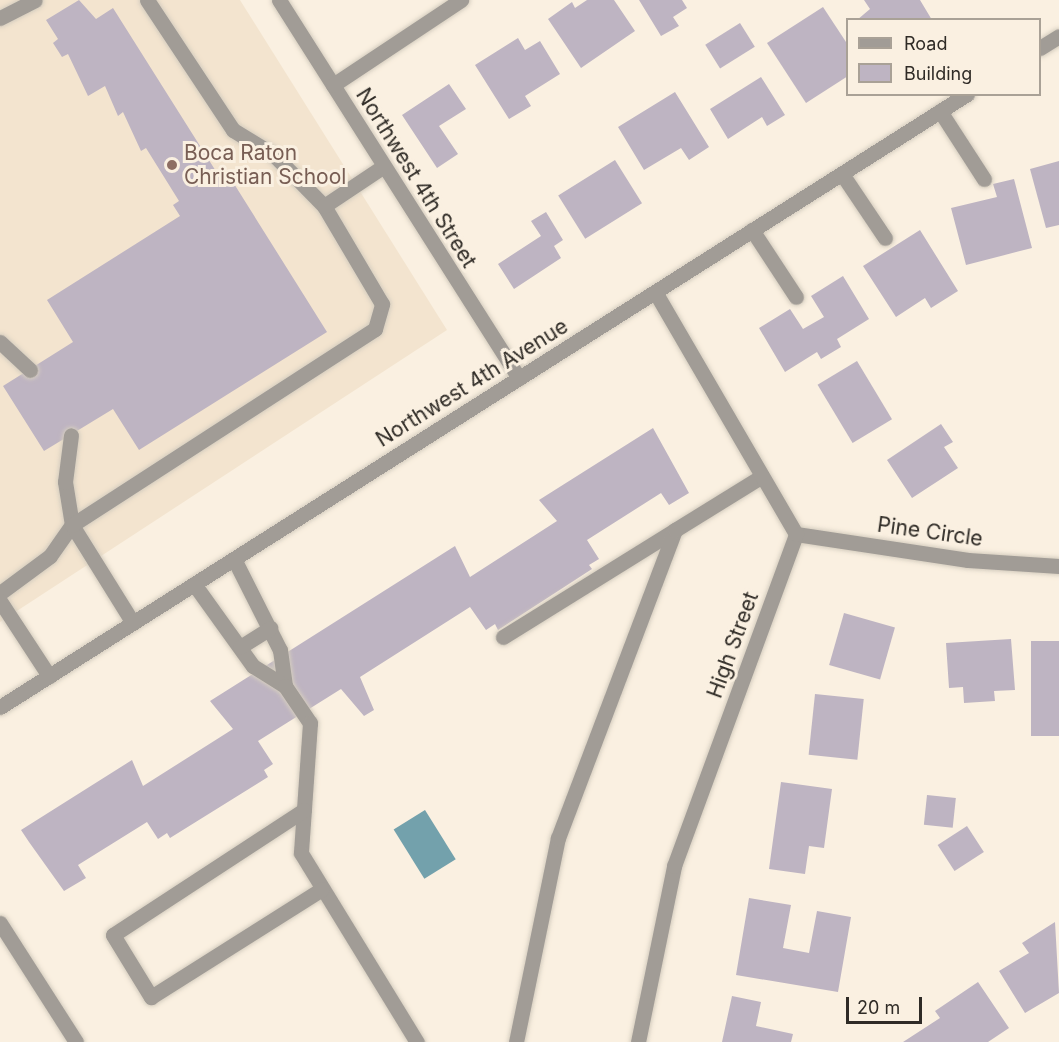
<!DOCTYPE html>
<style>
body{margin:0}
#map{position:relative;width:1059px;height:1042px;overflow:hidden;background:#faf0e1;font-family:Inter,sans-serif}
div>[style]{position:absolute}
.built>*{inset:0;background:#f3e4cf}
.water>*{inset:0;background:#73a1ac;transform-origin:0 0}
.building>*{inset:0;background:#beb4c2;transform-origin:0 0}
.roads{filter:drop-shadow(0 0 2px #d5cdbf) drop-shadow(0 0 2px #d5cdbf)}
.service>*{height:15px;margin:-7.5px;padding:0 7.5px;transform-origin:7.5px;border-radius:7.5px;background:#a19c96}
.minor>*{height:15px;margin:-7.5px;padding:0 7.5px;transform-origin:7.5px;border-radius:7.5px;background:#a19c96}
.tertiary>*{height:15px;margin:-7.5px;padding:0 7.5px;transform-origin:7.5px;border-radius:7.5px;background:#a19c96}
.dots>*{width:16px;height:16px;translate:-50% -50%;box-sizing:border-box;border:3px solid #faf0e1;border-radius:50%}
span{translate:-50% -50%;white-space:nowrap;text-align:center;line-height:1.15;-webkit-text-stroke:6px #faf0e1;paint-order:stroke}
.education-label{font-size:21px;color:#785e54}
.left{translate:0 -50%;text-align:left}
.street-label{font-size:21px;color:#2f2b26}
.legend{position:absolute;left:846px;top:18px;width:195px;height:78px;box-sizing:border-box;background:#faf0e1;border:2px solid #a9a196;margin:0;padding:8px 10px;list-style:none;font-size:18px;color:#2f2b26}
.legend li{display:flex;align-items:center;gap:12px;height:30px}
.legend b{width:30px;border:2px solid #a9a196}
.scale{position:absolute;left:846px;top:997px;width:76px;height:27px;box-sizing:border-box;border:3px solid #2f2b26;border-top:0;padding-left:8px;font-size:18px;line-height:21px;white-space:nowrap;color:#2f2b26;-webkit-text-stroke:4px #faf0e1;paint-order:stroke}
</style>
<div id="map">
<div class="built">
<div style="clip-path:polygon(0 0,240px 0,447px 330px,0 622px)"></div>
</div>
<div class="water">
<div style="left:425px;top:810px;width:58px;height:37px;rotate:58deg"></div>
</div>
<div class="building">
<div style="clip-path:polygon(79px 0,96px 19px,113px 8px,224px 184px,231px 179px,327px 332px,139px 450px,113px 409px,44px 451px,3px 386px,73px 342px,47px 300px,180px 216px,173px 205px,179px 201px,146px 148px,141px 151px,123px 112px,118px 116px,105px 86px,88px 96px,68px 54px,62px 57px,53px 43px,58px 39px,46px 20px)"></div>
<div style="clip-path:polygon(587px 0,614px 0,635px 31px,581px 68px,548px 19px,572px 2px,575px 8px)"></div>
<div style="clip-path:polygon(639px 0,682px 0,687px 8px,673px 17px,679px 26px,661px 36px)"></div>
<div style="clip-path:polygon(864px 0,920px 0,932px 20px,857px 20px,870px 9px)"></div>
<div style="clip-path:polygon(823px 7px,848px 45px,848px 76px,806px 103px,767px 43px)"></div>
<div style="left:740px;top:23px;width:28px;height:41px;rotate:58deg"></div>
<div style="clip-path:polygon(518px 38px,525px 50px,540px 41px,560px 74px,525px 96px,531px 106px,509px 119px,475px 65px)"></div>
<div style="clip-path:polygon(761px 77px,785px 115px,767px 126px,762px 117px,728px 139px,710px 109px)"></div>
<div style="clip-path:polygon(449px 84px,466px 109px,439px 126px,458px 154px,437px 168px,402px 115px)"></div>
<div style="clip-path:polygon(675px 92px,709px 147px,689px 160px,681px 148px,644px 170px,618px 127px)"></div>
<div style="left:615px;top:160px;width:51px;height:67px;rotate:58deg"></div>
<div style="clip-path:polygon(1059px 161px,1059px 225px,1046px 228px,1030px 169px)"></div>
<div style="clip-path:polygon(1014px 179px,1032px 248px,966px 265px,951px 208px,997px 197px,993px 184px)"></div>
<div style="clip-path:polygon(546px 212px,563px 240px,554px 246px,561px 258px,514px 289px,498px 264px,541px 236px,531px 221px)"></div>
<div style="clip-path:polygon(920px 230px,958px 291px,931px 308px,925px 298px,896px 317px,863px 266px)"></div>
<div style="clip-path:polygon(843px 276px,869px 319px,837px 339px,841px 347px,821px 359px,817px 352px,785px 372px,759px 328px,790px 309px,803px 329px,824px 317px,811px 296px)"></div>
<div style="left:857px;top:361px;width:68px;height:46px;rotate:59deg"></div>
<div style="clip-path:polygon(941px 424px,953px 442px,944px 447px,958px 468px,912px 498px,887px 460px)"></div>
<div style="clip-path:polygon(653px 428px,689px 493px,669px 505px,661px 493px,587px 540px,599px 559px,589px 565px,592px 569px,498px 630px,495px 624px,486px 630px,470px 607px,360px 677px,374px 710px,364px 716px,341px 689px,258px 741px,273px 764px,264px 770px,268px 777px,170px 838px,167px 833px,158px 839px,147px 822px,78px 865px,86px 878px,64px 891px,29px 842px,21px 830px,132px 760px,143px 786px,233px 729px,210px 701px,455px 546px,470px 577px,557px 521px,539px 500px)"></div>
<div style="left:844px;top:613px;width:53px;height:54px;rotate:16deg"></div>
<div style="clip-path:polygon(1011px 639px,1015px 690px,994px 691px,995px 701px,964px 703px,963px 687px,949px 688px,946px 643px)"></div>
<div style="left:1031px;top:641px;width:28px;height:95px"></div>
<div style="left:815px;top:694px;width:49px;height:61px;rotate:6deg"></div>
<div style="clip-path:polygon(781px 782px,832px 789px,824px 848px,809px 846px,805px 874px,769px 869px)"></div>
<div style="left:927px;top:795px;width:29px;height:30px;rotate:6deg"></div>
<div style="left:967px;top:826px;width:31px;height:35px;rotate:57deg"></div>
<div style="clip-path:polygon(749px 898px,791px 905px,783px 948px,809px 953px,817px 911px,851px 917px,838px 992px,736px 975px)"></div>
<div style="clip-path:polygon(1055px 922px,1059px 993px,1025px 1013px,999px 971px,1029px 953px,1022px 943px)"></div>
<div style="clip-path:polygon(978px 982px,1009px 1028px,988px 1042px,903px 1042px,940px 1018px,935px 1011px)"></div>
<div style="clip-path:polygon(732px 996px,761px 1002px,756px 1026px,793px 1034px,791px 1042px,722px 1042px)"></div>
</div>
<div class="roads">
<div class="service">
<div style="left:147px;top:0;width:156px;rotate:56.5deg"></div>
<div style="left:233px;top:130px;width:48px;rotate:31.4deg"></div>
<div style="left:274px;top:155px;width:71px;rotate:45.6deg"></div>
<div style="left:0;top:18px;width:39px;rotate:-27deg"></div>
<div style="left:940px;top:111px;width:81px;rotate:57.1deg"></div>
<div style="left:842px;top:174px;width:77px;rotate:56.1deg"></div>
<div style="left:752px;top:230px;width:80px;rotate:56.7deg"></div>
<div style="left:0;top:342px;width:41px;rotate:43deg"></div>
<div style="left:234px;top:559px;width:102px;rotate:63.2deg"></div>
<div style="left:280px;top:650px;width:36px;rotate:82deg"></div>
<div style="left:194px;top:584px;width:101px;rotate:54.3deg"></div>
<div style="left:253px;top:666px;width:38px;rotate:32deg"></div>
<div style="left:285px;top:686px;width:45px;rotate:56deg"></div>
<div style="left:310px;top:723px;width:130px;rotate:94deg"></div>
<div style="left:301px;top:853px;width:222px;rotate:58.5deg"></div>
<div style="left:0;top:593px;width:62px;rotate:-36.5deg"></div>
<div style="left:50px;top:556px;width:38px;rotate:-55deg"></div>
<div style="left:72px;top:525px;width:44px;rotate:-99.2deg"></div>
<div style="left:65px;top:482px;width:47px;rotate:-82.7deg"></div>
<div style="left:0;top:601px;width:90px;rotate:56.8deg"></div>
<div style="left:133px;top:623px;width:115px;rotate:-121.9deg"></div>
<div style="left:72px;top:525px;width:361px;rotate:-32.9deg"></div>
<div style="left:375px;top:329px;width:26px;rotate:-74deg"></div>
<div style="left:382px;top:304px;width:114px;rotate:-120.6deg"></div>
<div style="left:324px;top:206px;width:72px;rotate:-33.7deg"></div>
<div style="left:503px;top:637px;width:203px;rotate:-31.9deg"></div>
<div style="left:240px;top:647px;width:36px;rotate:-32deg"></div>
<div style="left:304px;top:810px;width:228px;rotate:146.8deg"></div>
<div style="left:113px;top:935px;width:73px;rotate:58.5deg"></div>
<div style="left:151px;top:997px;width:202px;rotate:-32.3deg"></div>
<div style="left:516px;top:1042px;width:208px;rotate:-78.4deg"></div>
<div style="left:558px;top:838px;width:329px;rotate:-69.2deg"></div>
<div style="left:675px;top:530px;width:102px;rotate:-31.8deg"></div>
</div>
<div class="minor">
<div style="left:279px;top:0;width:448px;rotate:57.6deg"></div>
<div style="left:333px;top:85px;width:154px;rotate:-33.6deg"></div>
<div style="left:796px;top:534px;width:174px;rotate:8.6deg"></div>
<div style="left:968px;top:560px;width:91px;rotate:3.8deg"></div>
<div style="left:0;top:923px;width:141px;rotate:57.4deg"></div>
<div style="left:638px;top:1042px;width:180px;rotate:-78.4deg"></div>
<div style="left:674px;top:866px;width:354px;rotate:-69.8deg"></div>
<div style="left:796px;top:534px;width:280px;rotate:-120.2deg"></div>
</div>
<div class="tertiary">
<div style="left:1040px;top:48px;width:22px;rotate:-32deg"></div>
<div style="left:0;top:707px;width:1145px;rotate:-32.37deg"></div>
</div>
</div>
<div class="dots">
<div style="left:172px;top:165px;background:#8d6e63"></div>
</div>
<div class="education-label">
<span class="left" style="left:184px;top:165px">Boca Raton<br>Christian School</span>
</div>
<div class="street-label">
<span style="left:416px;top:178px;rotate:58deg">Northwest 4th Street</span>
<span style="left:472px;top:383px;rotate:-32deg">Northwest 4th Avenue</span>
<span style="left:930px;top:532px;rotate:8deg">Pine Circle</span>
<span style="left:733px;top:645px;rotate:-70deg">High Street</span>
</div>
<ul class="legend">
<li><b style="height:8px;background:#a19c96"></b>Road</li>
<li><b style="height:16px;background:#beb4c2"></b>Building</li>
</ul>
<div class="scale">20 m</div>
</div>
